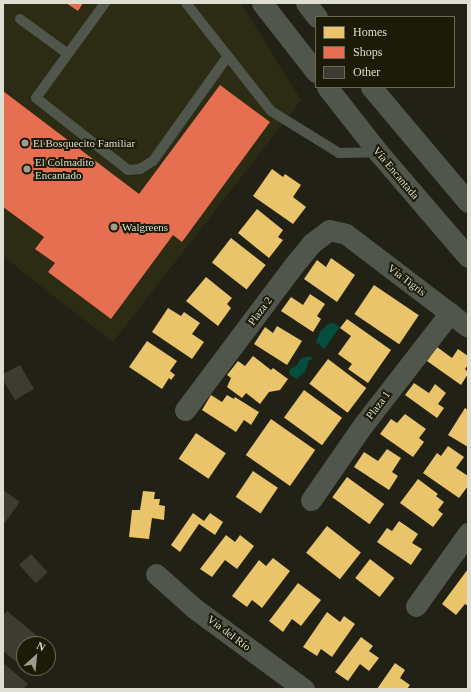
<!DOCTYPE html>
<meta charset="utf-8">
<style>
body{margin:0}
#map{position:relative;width:471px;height:692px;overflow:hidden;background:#222116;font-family:"Times New Roman",serif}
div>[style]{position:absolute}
.built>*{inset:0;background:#2c2b13}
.water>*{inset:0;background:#034e3c}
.homes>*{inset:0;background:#e9c46a;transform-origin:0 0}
.shops>*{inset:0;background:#e76f51}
.building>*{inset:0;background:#3f3b33;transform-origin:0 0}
.service>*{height:10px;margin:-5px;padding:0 5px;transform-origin:5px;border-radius:5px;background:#50564c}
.minor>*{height:21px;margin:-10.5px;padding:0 10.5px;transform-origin:10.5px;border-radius:10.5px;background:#50564c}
.dots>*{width:11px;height:11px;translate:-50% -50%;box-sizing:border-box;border:2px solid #1c1b08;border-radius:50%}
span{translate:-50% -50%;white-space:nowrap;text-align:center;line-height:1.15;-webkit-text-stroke:4px #1c1b08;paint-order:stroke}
.poi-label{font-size:11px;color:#deded2}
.left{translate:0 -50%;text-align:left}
.street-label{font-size:11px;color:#deded2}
.frame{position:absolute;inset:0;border:4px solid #deded2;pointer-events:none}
.legend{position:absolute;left:315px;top:16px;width:140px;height:72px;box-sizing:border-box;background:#1c1b08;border:1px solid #6a6959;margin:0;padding:5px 7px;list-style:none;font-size:12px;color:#deded2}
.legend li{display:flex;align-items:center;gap:8px;height:20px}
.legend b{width:20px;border:1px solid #6a6959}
.north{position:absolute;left:16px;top:636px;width:40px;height:40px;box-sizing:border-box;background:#1c1b08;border:1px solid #6a6959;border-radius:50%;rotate:27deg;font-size:11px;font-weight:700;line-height:16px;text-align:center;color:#deded2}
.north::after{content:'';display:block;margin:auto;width:14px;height:18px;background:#9c9c90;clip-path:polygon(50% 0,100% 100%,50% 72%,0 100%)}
</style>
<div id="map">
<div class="built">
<div style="clip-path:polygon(3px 3px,241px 3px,301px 100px,113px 342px,25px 274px,3px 255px)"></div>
</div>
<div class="water">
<div style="clip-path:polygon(333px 323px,340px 327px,324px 349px,316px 342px,320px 332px,328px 324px)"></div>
<div style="clip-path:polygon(311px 356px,312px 360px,309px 360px,305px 372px,297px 379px,290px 375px,289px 370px,297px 365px,301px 358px)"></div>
</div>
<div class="homes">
<div style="clip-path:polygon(272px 169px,283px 177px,285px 174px,301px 185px,293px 197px,306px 207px,293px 224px,253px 196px)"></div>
<div style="clip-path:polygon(257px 209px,283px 230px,278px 237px,283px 240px,269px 258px,238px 233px)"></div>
<div style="left:231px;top:238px;width:44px;height:31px;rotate:38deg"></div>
<div style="clip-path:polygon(331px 258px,355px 275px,337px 302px,304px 279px,317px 260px,326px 267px)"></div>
<div style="clip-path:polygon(206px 277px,232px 298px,227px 304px,231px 308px,218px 326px,186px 301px)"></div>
<div style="left:374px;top:285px;width:54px;height:35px;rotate:34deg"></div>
<div style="clip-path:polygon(310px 294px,325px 304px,317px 316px,321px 319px,313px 332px,281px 311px,291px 297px,303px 305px)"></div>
<div style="clip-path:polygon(168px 308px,181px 316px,184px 312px,200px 323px,192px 334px,204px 342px,192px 359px,152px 332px)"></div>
<div style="clip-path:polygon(347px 319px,391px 350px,368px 383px,348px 369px,352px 364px,338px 354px,351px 336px,340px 328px)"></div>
<div style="clip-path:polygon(277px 326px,302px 341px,287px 365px,254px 344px,265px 327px,273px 333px)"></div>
<div style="clip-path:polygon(147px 341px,177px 361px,170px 371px,175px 375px,171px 380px,169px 378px,162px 389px,129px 367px)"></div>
<div style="clip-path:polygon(437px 347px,452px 358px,458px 349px,468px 356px,468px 365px,465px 369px,468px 372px,468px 374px,461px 385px,427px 361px)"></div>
<div style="clip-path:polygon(253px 356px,271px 370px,273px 368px,288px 379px,280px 390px,269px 392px,260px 404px,246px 393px,242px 398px,227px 387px,231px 378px,227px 375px,238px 361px,245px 366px)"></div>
<div style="left:328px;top:359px;width:48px;height:31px;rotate:37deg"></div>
<div style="clip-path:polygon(414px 383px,429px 393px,435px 384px,446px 393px,438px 404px,444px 408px,437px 418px,405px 395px)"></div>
<div style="left:304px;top:390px;width:47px;height:34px;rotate:36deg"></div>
<div style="clip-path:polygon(211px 395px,222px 402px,227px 395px,234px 399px,235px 397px,259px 412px,251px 425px,244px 420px,236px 432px,202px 410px)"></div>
<div style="clip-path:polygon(465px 408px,468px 410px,468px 447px,448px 435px)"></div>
<div style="clip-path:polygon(405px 414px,426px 429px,419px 438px,424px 442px,413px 457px,380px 434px,391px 419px,397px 423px)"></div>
<div style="left:271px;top:419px;width:54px;height:44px;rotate:35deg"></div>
<div style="left:196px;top:433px;width:36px;height:31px;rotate:34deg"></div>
<div style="clip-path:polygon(448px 446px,464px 457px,456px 468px,468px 476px,468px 486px,459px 498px,423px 473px,437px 453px,441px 456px)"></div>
<div style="clip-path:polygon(387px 449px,401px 458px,392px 472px,398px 476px,389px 490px,354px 467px,364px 452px,378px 461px)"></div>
<div style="left:253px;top:471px;width:30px;height:31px;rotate:34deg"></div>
<div style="left:347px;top:477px;width:46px;height:25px;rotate:36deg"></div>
<div style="clip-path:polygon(418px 479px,438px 494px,436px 496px,444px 502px,438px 510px,443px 514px,433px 527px,400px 503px)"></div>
<div style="clip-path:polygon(143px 491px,155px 492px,154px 499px,160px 499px,159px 505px,165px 506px,164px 520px,152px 518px,149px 539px,129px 537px,132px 510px,140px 510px)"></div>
<div style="clip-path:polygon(193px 513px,204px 521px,210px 513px,223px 522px,215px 535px,199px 524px,180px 552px,171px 545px)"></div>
<div style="clip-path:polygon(399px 521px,418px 534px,412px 543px,422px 549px,411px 565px,377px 542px,387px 528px,392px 531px)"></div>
<div style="left:327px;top:526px;width:43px;height:34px;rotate:38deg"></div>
<div style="clip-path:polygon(226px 535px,235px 542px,240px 535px,254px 546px,237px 569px,225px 560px,212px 577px,200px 569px)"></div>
<div style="clip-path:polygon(273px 558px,290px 571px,262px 608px,252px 600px,247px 607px,232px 596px,259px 560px,266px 566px)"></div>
<div style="left:370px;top:559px;width:31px;height:24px;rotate:38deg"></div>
<div style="clip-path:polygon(468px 569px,468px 606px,465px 604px,456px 615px,442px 604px)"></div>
<div style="clip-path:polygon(298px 583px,321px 600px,301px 626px,292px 619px,283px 632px,269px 621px)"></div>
<div style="clip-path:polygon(327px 612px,340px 622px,344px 616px,355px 624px,332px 657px,321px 649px,317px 656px,303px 647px)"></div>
<div style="clip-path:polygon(361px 637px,373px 646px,369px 651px,379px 658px,369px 671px,360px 664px,348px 681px,335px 672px)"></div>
<div style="clip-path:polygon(395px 663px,405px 670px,400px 678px,410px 685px,407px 689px,377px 689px)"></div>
</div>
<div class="shops">
<div style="clip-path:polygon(66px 3px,83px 3px,78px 11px)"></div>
<div style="clip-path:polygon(220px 85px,270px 122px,182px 242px,173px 235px,111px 319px,48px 272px,55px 263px,35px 249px,44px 237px,3px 207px,3px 91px,139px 194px)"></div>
</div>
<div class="building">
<div style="clip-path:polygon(20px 365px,34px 389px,15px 400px,3px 380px,3px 374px)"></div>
<div style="clip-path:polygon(3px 490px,20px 502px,3px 525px)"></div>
<div style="left:31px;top:554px;width:25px;height:16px;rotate:48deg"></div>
<div style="clip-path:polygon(7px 611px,42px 640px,38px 644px,24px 644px,24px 661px,20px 665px,3px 651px,3px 616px)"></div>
<div style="clip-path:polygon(3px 663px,28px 684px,23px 689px,3px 689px)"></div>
</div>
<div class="service">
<div style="left:105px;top:3px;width:117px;rotate:126deg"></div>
<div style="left:36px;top:98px;width:117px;rotate:38deg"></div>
<div style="left:128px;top:170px;width:12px;rotate:-5deg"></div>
<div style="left:140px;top:169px;width:15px;rotate:-32deg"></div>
<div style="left:153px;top:161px;width:129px;rotate:-54.5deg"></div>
<div style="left:186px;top:3px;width:137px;rotate:51.8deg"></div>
<div style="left:271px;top:111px;width:80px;rotate:31.7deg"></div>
<div style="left:339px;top:153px;width:39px;rotate:-1deg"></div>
<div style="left:20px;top:19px;width:59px;rotate:36.1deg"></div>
</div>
<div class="minor">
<div style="left:262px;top:3px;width:88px;rotate:52deg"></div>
<div style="left:306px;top:3px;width:18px;rotate:52deg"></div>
<div style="left:327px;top:87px;width:83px;rotate:51.9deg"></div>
<div style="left:378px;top:152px;width:138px;rotate:49.4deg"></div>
<div style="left:371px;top:87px;width:150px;rotate:49.9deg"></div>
<div style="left:185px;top:410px;width:181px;rotate:-53.1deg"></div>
<div style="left:294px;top:265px;width:28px;rotate:-51deg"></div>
<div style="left:312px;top:243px;width:21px;rotate:-37deg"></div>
<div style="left:329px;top:230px;width:17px;rotate:13deg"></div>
<div style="left:346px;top:234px;width:153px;rotate:37.3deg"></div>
<div style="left:311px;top:500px;width:91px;rotate:-55.3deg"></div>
<div style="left:363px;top:425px;width:142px;rotate:-52.2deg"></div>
<div style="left:156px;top:574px;width:51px;rotate:41.8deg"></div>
<div style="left:194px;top:608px;width:137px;rotate:36.4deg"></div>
<div style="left:416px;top:606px;width:90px;rotate:-54.5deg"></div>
</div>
<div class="dots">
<div style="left:25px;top:143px;background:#9c9c90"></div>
<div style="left:27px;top:169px;background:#9c9c90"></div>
<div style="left:114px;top:227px;background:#9c9c90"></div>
</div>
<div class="poi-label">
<span class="left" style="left:33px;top:143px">El Bosquecito Familiar</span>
<span class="left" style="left:35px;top:169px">El Colmadito<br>Encantado</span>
<span class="left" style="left:122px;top:227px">Walgreens</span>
</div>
<div class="street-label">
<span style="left:396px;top:173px;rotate:50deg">Vía Encantada</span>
<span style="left:407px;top:280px;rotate:37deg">Vía Tigris</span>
<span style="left:260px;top:311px;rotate:-53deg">Plaza 2</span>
<span style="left:378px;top:405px;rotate:-53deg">Plaza 1</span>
<span style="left:229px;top:633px;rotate:37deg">Vía del Río</span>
</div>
<div class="frame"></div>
<ul class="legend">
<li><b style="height:11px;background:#e9c46a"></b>Homes</li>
<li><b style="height:11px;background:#e76f51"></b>Shops</li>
<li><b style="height:11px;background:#3f3b33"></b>Other</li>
</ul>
<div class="north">N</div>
</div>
